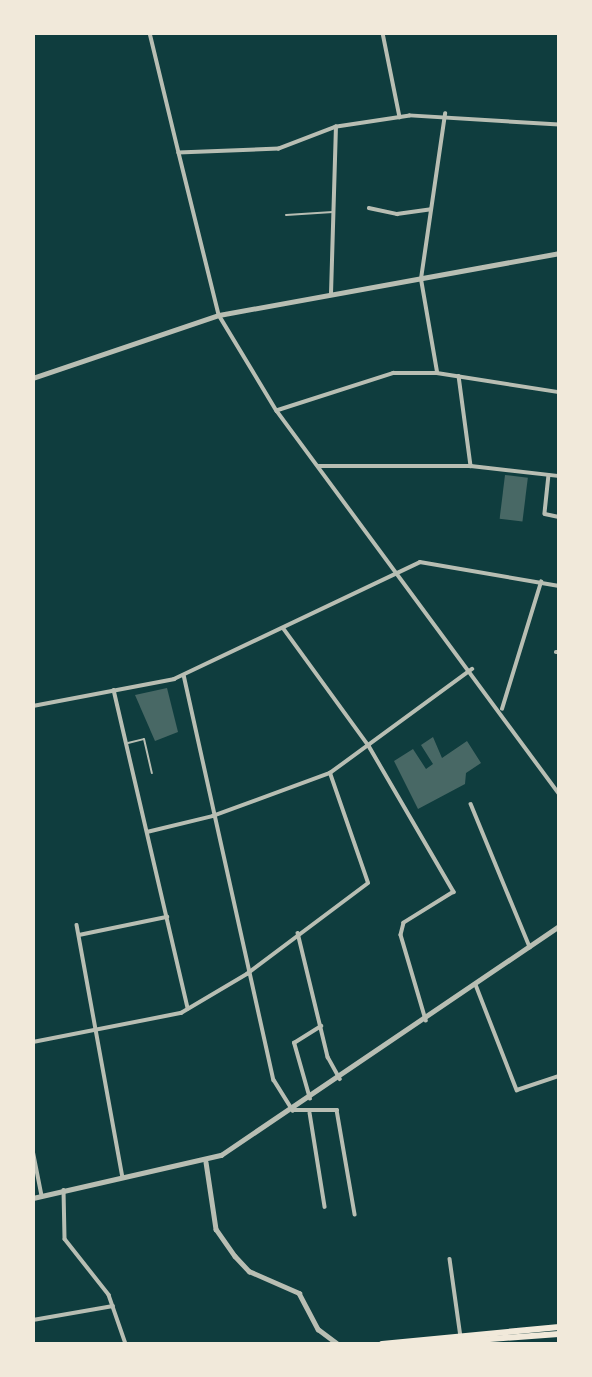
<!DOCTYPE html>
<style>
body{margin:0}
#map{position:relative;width:592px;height:1377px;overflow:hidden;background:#0f3d3e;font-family:"Open Sans",sans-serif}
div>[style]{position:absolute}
.building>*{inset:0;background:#486865;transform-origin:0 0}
.service>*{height:2px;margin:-1px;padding:0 1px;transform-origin:1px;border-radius:1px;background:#b8beb3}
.minor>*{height:3.5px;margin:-1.75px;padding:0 1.75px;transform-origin:1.75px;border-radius:1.75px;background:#b8beb3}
.tertiary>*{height:4.5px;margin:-2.25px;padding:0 2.25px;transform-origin:2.25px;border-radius:2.25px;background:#b8beb3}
.trunk>*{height:6px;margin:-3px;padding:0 3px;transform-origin:3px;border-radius:3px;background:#f1e9da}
span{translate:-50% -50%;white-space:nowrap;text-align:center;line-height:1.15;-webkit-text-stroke:7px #f1e9da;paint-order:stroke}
.frame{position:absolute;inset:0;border:35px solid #f1e9da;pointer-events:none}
</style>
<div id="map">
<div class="building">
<div style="left:505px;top:475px;width:23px;height:44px;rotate:7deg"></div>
<div style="clip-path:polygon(167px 688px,178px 732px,155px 741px,135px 695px)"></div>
<div style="clip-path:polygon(433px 737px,442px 758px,467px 741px,481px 763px,466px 773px,465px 784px,418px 809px,394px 761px,413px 749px,426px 769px,433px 764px,421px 745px)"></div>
</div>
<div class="service">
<div style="left:286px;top:215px;width:47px;rotate:-3.7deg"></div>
<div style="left:128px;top:743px;width:16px;rotate:-14deg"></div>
<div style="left:144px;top:739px;width:35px;rotate:77deg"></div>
</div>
<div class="minor">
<div style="left:150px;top:33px;width:123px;rotate:76.4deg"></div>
<div style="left:383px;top:33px;width:86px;rotate:78.6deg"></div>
<div style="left:559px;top:125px;width:149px;rotate:-176.5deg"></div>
<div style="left:410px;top:116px;width:75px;rotate:171.5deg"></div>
<div style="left:336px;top:127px;width:61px;rotate:158.9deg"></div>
<div style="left:279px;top:149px;width:100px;rotate:177.7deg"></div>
<div style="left:179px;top:153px;width:167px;rotate:76.1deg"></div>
<div style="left:219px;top:315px;width:112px;rotate:58.9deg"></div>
<div style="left:277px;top:411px;width:476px;rotate:53.6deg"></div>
<div style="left:369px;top:208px;width:29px;rotate:12deg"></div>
<div style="left:397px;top:214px;width:34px;rotate:-8deg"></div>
<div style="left:331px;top:294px;width:167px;rotate:-88.3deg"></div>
<div style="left:437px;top:372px;width:94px;rotate:-99.8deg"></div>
<div style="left:421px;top:279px;width:167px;rotate:-81.7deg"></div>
<div style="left:459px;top:376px;width:91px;rotate:82.4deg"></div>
<div style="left:278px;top:410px;width:121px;rotate:-17.8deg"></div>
<div style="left:393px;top:373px;width:44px"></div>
<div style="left:437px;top:373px;width:123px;rotate:8.9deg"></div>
<div style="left:318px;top:466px;width:153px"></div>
<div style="left:471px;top:466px;width:89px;rotate:6.5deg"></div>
<div style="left:549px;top:475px;width:39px;rotate:96deg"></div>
<div style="left:545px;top:514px;width:14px;rotate:12deg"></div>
<div style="left:284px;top:629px;width:145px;rotate:54deg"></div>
<div style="left:369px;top:746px;width:169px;rotate:59.8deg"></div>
<div style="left:454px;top:892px;width:59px;rotate:148.2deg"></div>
<div style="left:404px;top:923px;width:12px;rotate:104deg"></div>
<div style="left:401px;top:935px;width:89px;rotate:73.6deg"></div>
<div style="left:556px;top:652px;width:3px"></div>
<div style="left:184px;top:675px;width:415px;rotate:77.5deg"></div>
<div style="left:274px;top:1080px;width:36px;rotate:58deg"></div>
<div style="left:293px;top:1110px;width:44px"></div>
<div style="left:337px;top:1110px;width:106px;rotate:80.2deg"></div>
<div style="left:114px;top:690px;width:327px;rotate:76.9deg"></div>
<div style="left:33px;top:706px;width:144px;rotate:-10.8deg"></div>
<div style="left:174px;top:679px;width:272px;rotate:-25.4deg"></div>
<div style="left:420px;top:562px;width:141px;rotate:9.8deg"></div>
<div style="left:502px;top:709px;width:133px;rotate:-72.9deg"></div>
<div style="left:471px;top:804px;width:155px;rotate:67.6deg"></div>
<div style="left:147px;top:832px;width:68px;rotate:-13.6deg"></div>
<div style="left:213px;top:816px;width:125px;rotate:-20.2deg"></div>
<div style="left:330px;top:773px;width:176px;rotate:-36.2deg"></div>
<div style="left:77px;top:925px;width:256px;rotate:79.7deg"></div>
<div style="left:298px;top:933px;width:128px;rotate:76.4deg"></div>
<div style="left:328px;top:1057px;width:25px;rotate:61deg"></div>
<div style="left:79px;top:935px;width:90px;rotate:-11.6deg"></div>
<div style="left:476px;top:985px;width:113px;rotate:68.7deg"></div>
<div style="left:517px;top:1090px;width:44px;rotate:-18.4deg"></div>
<div style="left:33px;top:1042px;width:151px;rotate:-11.1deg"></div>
<div style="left:181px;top:1013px;width:77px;rotate:-30.6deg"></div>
<div style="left:247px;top:974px;width:151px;rotate:-36.9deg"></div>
<div style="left:368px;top:883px;width:116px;rotate:-109.1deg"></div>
<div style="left:310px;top:1099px;width:58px;rotate:-105.9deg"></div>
<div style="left:294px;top:1043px;width:32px;rotate:-32deg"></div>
<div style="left:310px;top:1113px;width:95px;rotate:80.9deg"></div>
<div style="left:33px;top:1150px;width:47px;rotate:78.9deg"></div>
<div style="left:64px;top:1190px;width:49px;rotate:88.8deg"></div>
<div style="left:65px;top:1239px;width:71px;rotate:51.8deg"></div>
<div style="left:109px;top:1295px;width:52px;rotate:70.9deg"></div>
<div style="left:450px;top:1259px;width:79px;rotate:82deg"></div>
<div style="left:33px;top:1320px;width:81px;rotate:-9.9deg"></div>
</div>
<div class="tertiary">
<div style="left:33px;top:378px;width:196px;rotate:-18.7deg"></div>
<div style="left:219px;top:315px;width:346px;rotate:-10.3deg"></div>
<div style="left:206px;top:1162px;width:68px;rotate:81.5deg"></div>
<div style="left:216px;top:1229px;width:33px;rotate:55deg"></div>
<div style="left:235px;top:1256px;width:21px;rotate:47deg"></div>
<div style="left:249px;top:1271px;width:55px;rotate:23.7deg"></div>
<div style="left:299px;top:1293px;width:41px;rotate:62.2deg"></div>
<div style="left:318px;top:1329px;width:25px;rotate:37deg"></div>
<div style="left:33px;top:1198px;width:193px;rotate:-12.9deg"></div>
<div style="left:221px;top:1155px;width:408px;rotate:-34.1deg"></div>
</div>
<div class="trunk">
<div style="left:382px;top:1344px;width:178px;rotate:-5.5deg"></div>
<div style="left:423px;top:1344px;width:136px;rotate:-4.2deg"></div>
</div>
<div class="frame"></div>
</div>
